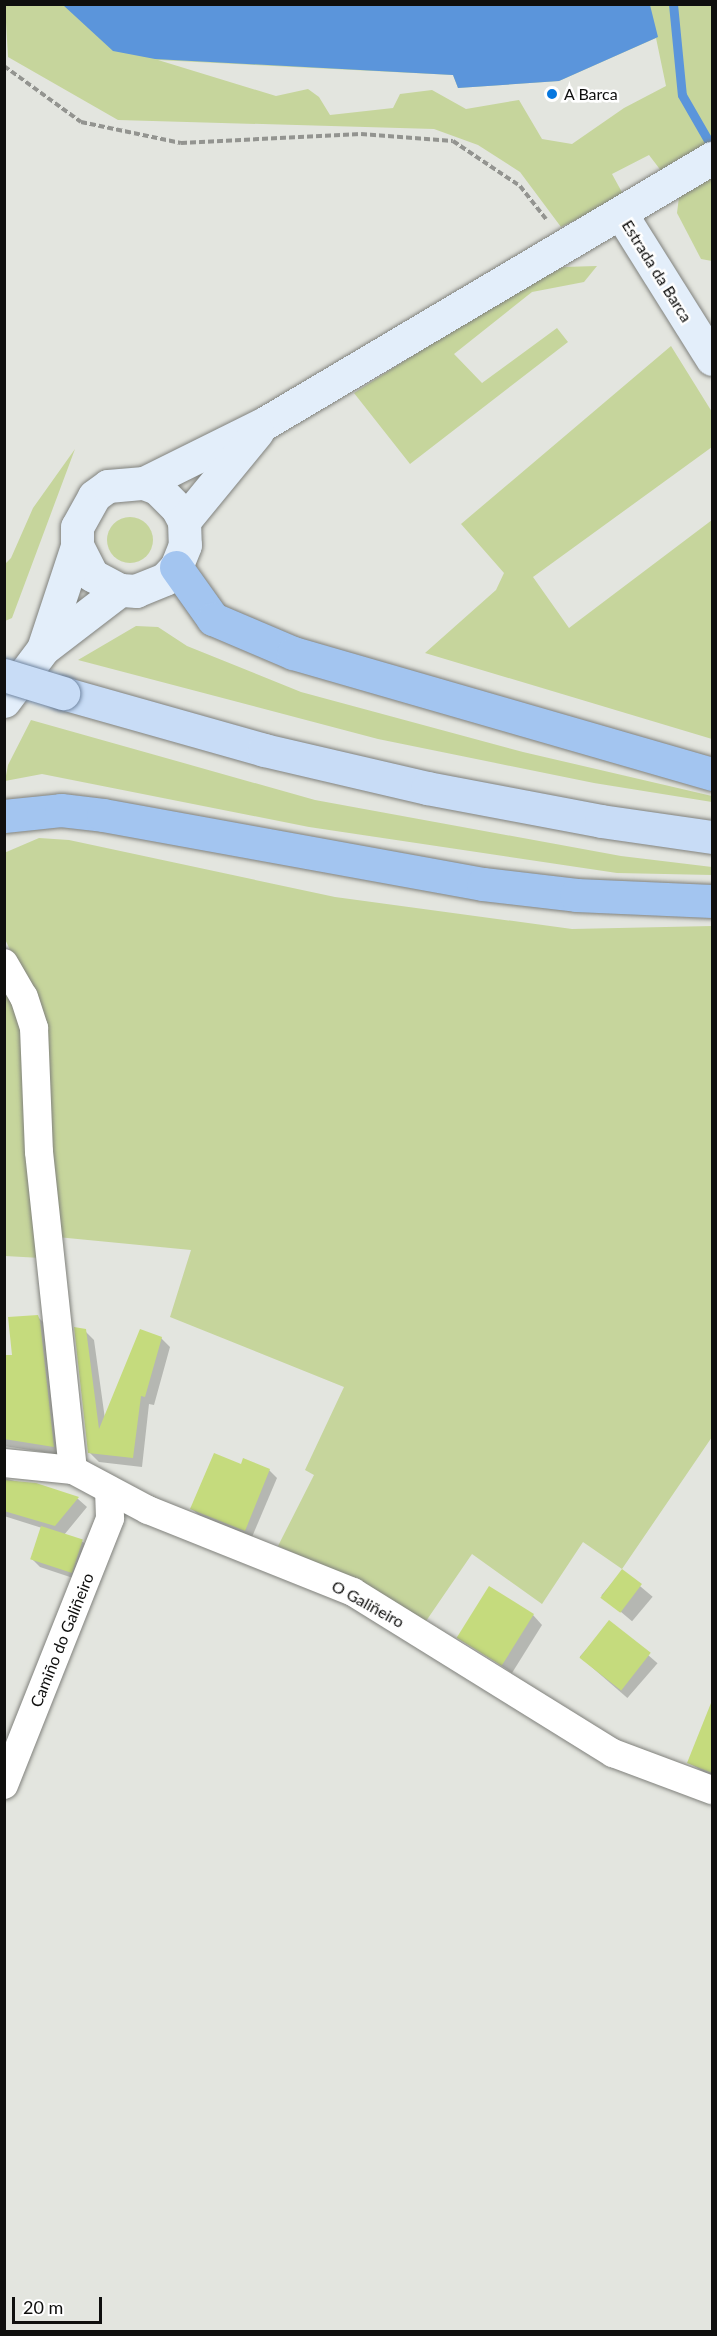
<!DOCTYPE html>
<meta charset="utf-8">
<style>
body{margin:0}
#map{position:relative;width:717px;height:2336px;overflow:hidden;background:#e3e5df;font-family:Lato,sans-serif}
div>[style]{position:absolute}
.green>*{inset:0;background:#c6d59c}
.round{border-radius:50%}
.water>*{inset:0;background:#5b95db}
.shadow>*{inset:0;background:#0003;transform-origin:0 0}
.stream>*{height:9px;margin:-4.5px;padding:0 4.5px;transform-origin:4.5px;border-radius:4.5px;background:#5b95db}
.building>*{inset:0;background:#c5db7d;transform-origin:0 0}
.path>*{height:4px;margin-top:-2px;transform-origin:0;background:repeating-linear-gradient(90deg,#939490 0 6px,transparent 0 9px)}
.roads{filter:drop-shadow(0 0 2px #80817c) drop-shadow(0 0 2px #80817c)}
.street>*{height:28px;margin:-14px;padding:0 14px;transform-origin:14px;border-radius:14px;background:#fff}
.secondary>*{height:33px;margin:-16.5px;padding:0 16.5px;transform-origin:16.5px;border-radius:16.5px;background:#e3eefa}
.primary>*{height:33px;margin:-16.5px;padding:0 16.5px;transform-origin:16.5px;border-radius:16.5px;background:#c8dcf6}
.highway>*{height:33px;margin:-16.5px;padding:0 16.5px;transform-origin:16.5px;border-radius:16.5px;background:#a3c5f0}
.bridges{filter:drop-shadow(0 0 2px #6f85a1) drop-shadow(0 0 2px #6f85a1)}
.primary-bridge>*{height:33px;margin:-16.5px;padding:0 16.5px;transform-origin:16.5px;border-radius:16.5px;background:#c8dcf6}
.dots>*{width:16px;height:16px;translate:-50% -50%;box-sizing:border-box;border:3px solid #fff;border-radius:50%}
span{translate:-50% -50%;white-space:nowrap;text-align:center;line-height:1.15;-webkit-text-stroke:5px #fff;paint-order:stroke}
.poi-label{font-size:16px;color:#0f0f0e}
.left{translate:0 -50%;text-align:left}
.street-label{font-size:16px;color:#0f0f0e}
.frame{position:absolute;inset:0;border:6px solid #0f0f0e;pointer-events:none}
.scale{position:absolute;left:12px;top:2297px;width:90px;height:27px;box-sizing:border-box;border:3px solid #0f0f0e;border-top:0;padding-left:8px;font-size:18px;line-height:21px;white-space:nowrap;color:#0f0f0e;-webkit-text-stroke:4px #fff;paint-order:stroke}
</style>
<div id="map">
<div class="green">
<div style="clip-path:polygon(evenodd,5px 5px,712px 5px,712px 140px,662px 172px,649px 155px,612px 174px,624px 196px,561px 227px,520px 172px,478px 145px,434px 129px,118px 120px,8px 57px,5px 5px,656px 38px,666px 86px,624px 108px,572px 144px,542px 139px,519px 100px,466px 109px,432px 90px,400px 94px,393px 108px,330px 115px,319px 97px,308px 89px,276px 96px,158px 60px,453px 75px,458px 88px,559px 81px,656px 38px)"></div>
<div style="clip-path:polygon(712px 173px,712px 261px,701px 259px,677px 213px,679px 197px)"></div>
<div style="clip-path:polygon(597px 266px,584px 282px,532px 292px,454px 354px,482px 383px,557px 328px,568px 342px,410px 464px,354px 393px,507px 296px,563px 267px)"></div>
<div style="clip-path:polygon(671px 346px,712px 412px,712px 447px,533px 577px,569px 628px,712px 520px,712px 739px,425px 653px,496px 590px,504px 573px,461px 524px)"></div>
<div style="clip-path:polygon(75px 449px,12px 618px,5px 621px,5px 564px,11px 558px,33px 508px)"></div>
<div class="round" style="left:107px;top:517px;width:46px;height:46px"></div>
<div style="clip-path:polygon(136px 626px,158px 627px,187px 646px,301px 692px,523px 752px,712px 796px,712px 802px,594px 783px,378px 739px,78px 660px)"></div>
<div style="clip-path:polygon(31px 720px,315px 800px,621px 856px,712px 867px,712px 875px,617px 873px,309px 827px,42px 774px,5px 781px,8px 765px)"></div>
<div style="clip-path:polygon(39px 838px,69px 840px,335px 897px,572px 929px,712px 926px,712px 1437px,622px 1569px,583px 1542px,542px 1604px,472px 1554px,424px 1624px,349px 1577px,278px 1546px,314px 1475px,305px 1470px,344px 1387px,170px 1317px,191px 1250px,57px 1237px,44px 1026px,5px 939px,4px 853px)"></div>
<div style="clip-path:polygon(4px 987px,23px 1029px,41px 1258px,5px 1256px)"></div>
</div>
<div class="water">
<div style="clip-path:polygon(63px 5px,650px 5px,658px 37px,559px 81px,458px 88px,453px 75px,155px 59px,113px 51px)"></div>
</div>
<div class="shadow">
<div style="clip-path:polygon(37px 1316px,46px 1325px,62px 1455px,4px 1446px,4px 1356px,13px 1357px)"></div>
<div style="clip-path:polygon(85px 1331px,94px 1340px,105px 1419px,161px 1338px,170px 1347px,154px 1405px,149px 1404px,142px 1467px,99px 1462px,89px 1452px)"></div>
<div style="clip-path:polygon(241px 1466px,269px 1470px,277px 1478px,252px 1537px,200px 1516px,192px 1509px)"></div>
<div style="clip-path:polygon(4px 1478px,78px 1499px,87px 1507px,64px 1535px,83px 1542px,91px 1550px,79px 1580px,40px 1567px,32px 1559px,42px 1528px,4px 1516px)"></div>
<div style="left:622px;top:1571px;width:40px;height:32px;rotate:40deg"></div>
<div style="clip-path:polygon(533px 1615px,542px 1625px,512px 1673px,460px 1637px)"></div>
<div style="left:610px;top:1622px;width:63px;height:46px;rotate:41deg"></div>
<div style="clip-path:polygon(712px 1718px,712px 1777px,689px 1763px,701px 1731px)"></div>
</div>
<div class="stream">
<div style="left:673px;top:4px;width:91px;rotate:84.4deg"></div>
<div style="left:682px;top:95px;width:54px;rotate:60.1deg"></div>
</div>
<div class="building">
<div style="clip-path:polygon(38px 1315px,40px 1321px,54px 1447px,4px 1439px,4px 1355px,12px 1355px,8px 1317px)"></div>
<div style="clip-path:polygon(74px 1327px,86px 1329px,99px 1429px,140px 1329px,162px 1337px,145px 1397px,141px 1396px,133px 1458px,88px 1453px)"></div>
<div style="clip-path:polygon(214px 1453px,241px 1464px,243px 1458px,270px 1469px,245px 1531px,190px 1509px)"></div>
<div style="clip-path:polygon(4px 1480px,36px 1483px,79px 1497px,55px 1526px,4px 1511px)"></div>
<div style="left:41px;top:1526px;width:44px;height:35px;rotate:18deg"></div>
<div style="left:622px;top:1569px;width:25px;height:36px;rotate:37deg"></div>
<div style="left:489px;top:1586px;width:53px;height:61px;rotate:32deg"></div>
<div style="left:609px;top:1620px;width:53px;height:48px;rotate:38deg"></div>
<div style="clip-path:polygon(711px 1703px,712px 1704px,712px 1773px,687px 1763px)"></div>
</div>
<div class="path">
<div style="left:4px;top:66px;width:95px;rotate:36deg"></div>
<div style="left:81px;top:122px;width:102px;rotate:11.9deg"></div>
<div style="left:181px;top:143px;width:180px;rotate:-2.9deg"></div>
<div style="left:361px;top:134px;width:92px;rotate:4.4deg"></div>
<div style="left:453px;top:141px;width:81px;rotate:33.9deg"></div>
<div style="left:520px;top:186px;width:42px;rotate:51.8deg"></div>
</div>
<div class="roads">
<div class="street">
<div style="left:4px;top:963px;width:39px;rotate:60deg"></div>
<div style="left:24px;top:997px;width:33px;rotate:72deg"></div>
<div style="left:34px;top:1028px;width:124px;rotate:87.7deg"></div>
<div style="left:39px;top:1152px;width:320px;rotate:83.9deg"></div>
<div style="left:4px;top:1463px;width:69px;rotate:5.8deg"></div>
<div style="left:73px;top:1470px;width:85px;rotate:28.1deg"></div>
<div style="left:148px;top:1510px;width:221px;rotate:21.8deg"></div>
<div style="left:353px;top:1592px;width:306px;rotate:31.8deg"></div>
<div style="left:613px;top:1753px;width:106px;rotate:20.5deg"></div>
<div style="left:4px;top:1785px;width:287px;rotate:-68.3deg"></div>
<div style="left:110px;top:1518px;width:25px;rotate:-92deg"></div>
</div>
<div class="secondary">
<div style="left:621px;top:214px;width:171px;rotate:57.9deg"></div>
<div style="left:144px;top:483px;width:14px;rotate:21deg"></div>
<div style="left:157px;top:488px;width:28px;rotate:45deg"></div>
<div style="left:177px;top:508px;width:15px;rotate:62deg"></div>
<div style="left:184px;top:521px;width:24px;rotate:88deg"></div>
<div style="left:185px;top:545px;width:24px;rotate:112deg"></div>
<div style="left:176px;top:567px;width:16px;rotate:133deg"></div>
<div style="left:165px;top:579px;width:31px;rotate:158deg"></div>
<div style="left:136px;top:591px;width:16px;rotate:-176deg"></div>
<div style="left:120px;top:590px;width:32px;rotate:-152deg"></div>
<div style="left:92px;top:575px;width:33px;rotate:-117deg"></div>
<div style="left:77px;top:546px;width:19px;rotate:-90deg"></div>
<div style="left:77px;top:527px;width:35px;rotate:-61deg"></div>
<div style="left:94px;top:496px;width:17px;rotate:-36deg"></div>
<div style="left:108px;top:486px;width:36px;rotate:-5deg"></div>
<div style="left:144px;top:483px;width:135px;rotate:-26.4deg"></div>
<div style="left:265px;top:423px;width:520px;rotate:-30.66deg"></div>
<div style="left:184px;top:521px;width:115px;rotate:-50.6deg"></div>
<div style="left:43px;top:649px;width:108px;rotate:-71.7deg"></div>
<div style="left:4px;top:701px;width:65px;rotate:-53.1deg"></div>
<div style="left:43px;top:649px;width:97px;rotate:-37.5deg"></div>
</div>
<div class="primary">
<div style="left:63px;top:693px;width:209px;rotate:15.8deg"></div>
<div style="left:264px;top:750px;width:167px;rotate:13.1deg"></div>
<div style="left:427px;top:788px;width:177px;rotate:10.7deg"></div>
<div style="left:601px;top:821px;width:112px;rotate:8.2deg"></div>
</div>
<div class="highway">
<div style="left:176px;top:567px;width:64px;rotate:54.6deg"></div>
<div style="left:213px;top:619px;width:87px;rotate:23deg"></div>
<div style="left:293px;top:653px;width:436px;rotate:16.1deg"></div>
<div style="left:4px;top:816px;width:57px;rotate:-6deg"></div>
<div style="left:61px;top:810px;width:42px;rotate:6.8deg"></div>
<div style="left:103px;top:815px;width:386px;rotate:10.3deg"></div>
<div style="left:483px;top:884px;width:94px;rotate:6.7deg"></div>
<div style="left:576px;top:895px;width:136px;rotate:2.5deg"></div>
</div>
</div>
<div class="bridges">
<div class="primary-bridge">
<div style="left:4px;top:675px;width:62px;rotate:17deg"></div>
</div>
</div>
<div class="dots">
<div style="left:552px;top:94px;background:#0677df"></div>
</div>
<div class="poi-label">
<span class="left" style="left:564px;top:94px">A Barca</span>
</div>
<div class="street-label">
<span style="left:657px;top:271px;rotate:58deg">Estrada da Barca</span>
<span style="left:368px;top:1604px;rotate:29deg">O Galiñeiro</span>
<span style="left:62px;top:1640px;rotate:-68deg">Camiño do Galiñeiro</span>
</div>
<div class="frame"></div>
<div class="scale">20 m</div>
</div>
